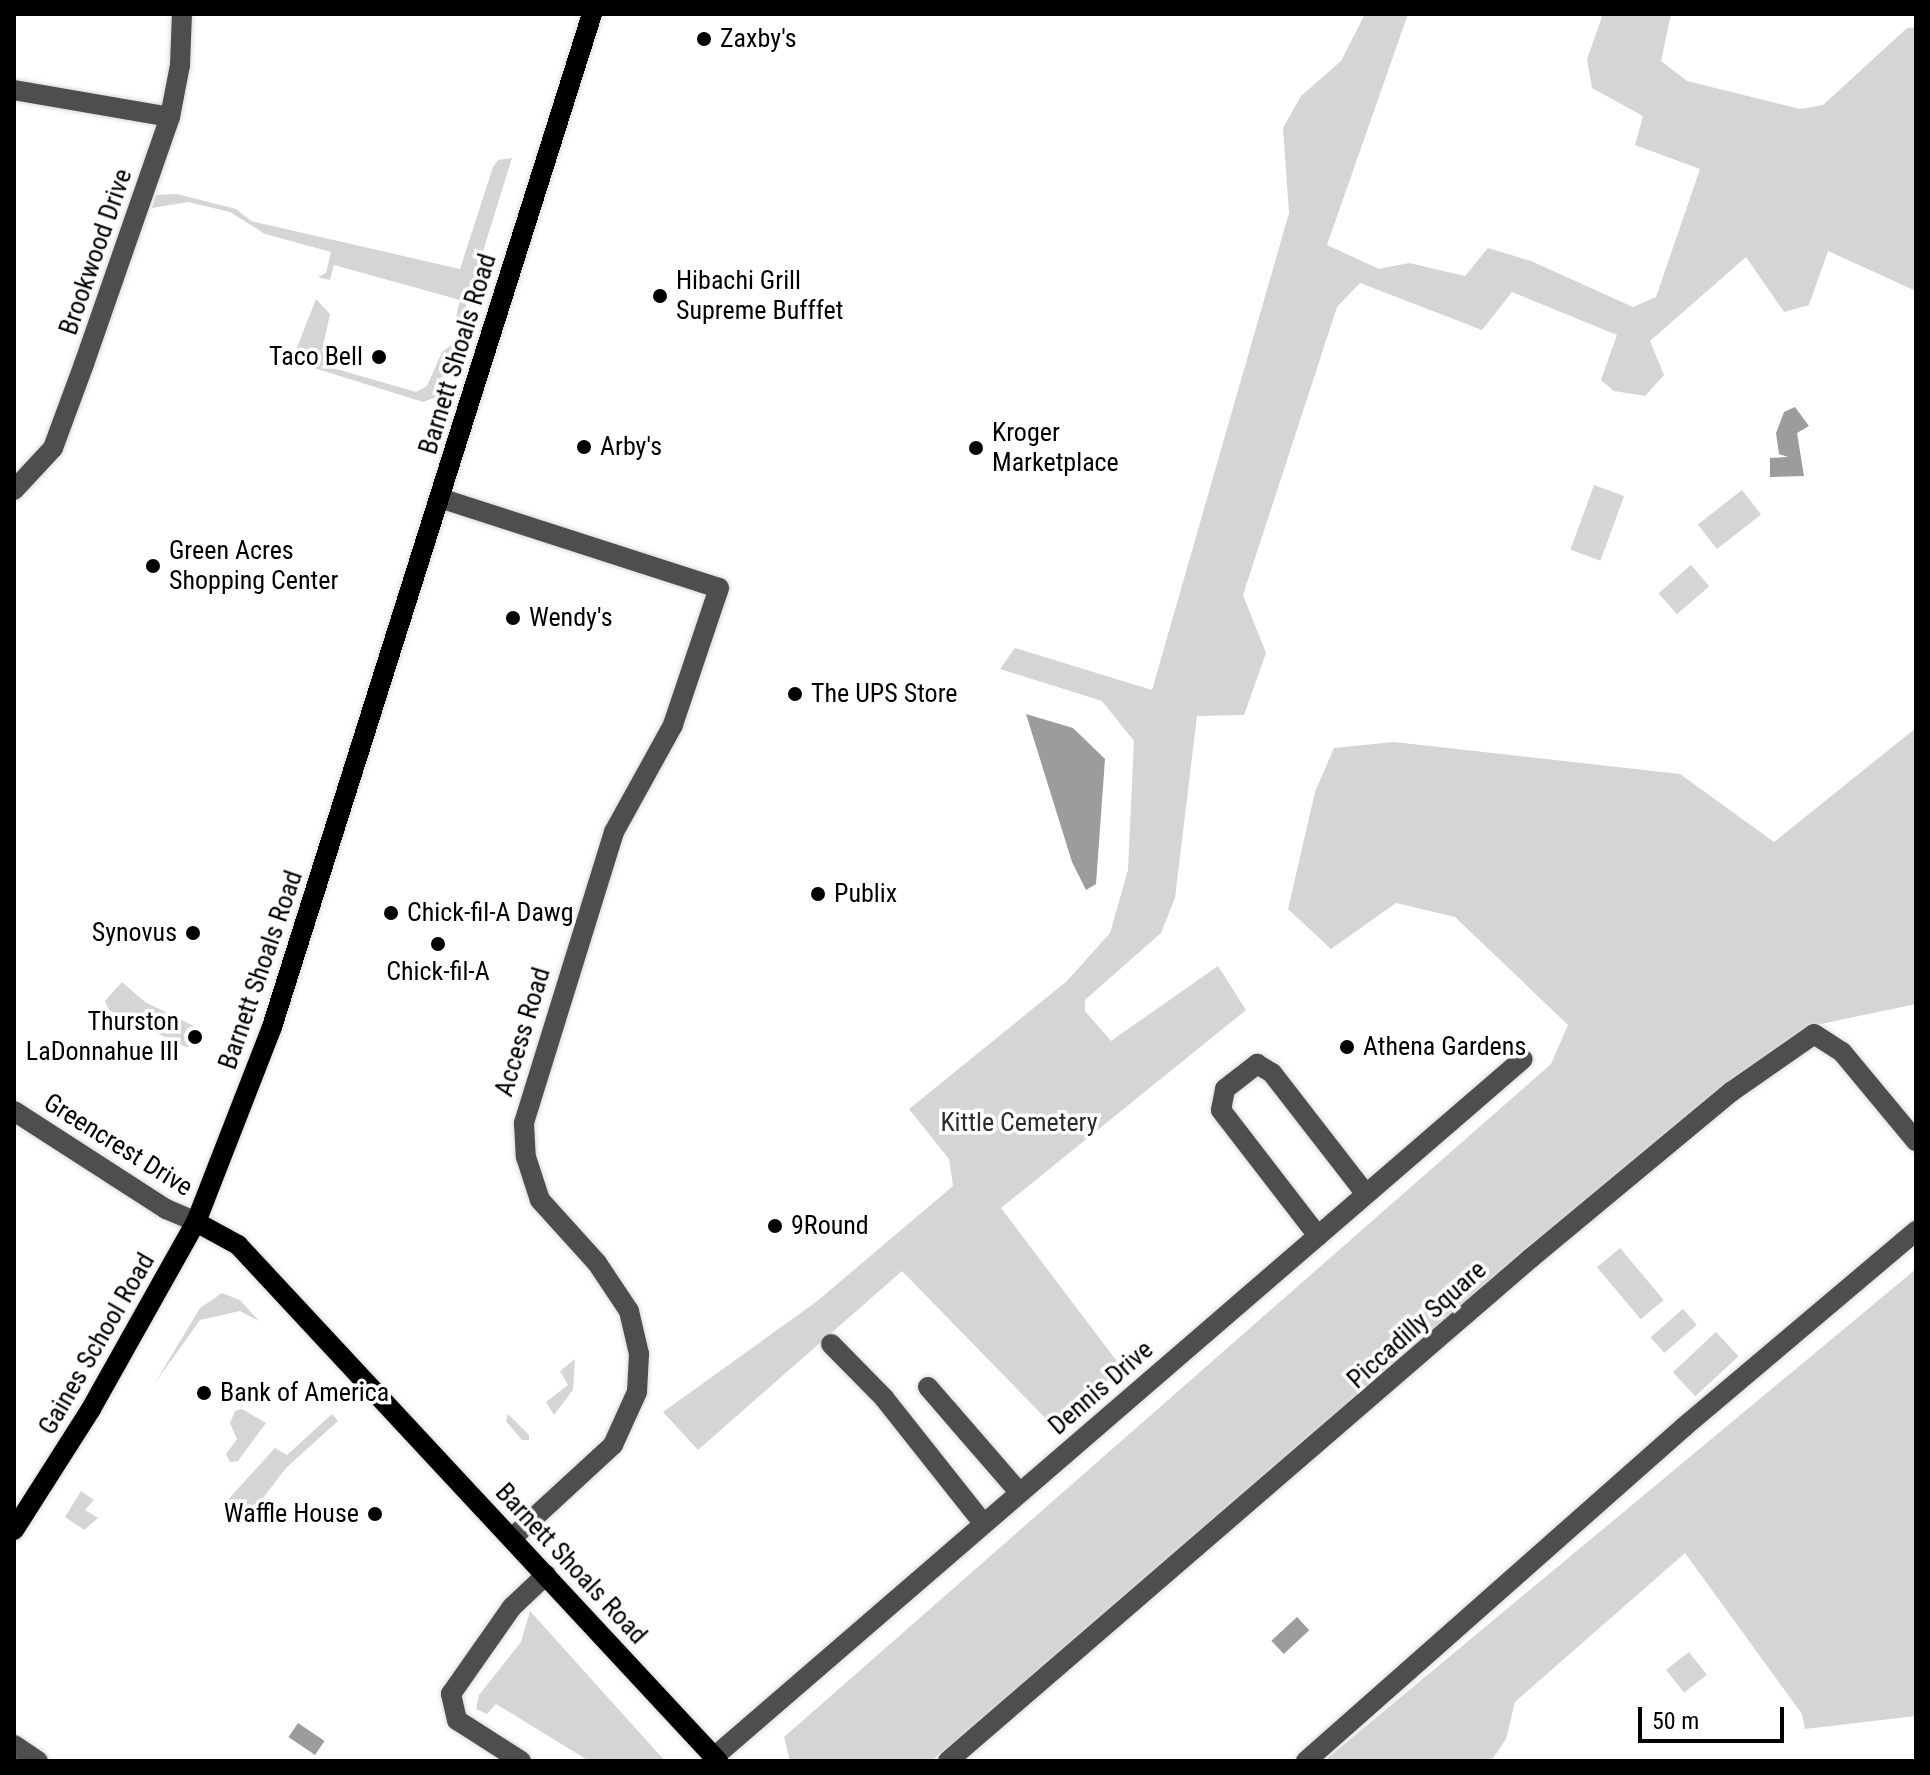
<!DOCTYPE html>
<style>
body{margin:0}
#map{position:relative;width:1930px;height:1775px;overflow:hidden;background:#fff;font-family:"Roboto Condensed",sans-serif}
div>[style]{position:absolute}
.green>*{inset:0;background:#d5d5d5;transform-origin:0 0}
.water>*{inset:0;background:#9c9c9c;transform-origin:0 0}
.roads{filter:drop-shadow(0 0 2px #dbdbdb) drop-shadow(0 0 2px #dbdbdb)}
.minor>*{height:20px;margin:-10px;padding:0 10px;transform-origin:10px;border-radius:10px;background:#4e4e4e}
.major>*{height:20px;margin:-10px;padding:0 10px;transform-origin:10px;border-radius:10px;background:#000}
.dots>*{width:22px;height:22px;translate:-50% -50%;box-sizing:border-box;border:4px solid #fff;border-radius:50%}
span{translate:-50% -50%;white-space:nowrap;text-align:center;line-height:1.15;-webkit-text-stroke:7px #fff;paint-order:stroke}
.poi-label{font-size:26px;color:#000}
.left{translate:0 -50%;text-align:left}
.right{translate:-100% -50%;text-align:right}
.street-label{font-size:26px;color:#000}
.park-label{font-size:26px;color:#2c2c2c}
.frame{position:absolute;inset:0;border:16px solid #000;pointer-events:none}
.scale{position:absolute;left:1638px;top:1707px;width:146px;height:36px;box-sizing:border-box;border:4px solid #000;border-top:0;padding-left:10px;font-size:24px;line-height:28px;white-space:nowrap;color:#000;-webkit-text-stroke:6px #fff;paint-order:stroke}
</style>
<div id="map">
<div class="green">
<div style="clip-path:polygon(1365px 14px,1408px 14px,1327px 245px,1379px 269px,1409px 263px,1465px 276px,1488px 248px,1531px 261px,1633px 307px,1656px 297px,1700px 169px,1635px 145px,1643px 116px,1592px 88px,1587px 59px,1603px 14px,1671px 14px,1661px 61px,1687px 81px,1800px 109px,1823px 105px,1907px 28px,1916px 27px,1916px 291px,1828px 251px,1809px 305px,1784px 312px,1746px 257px,1650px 341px,1664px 375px,1645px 396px,1614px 391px,1601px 380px,1617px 335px,1512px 292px,1482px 330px,1360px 283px,1337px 307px,1243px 595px,1266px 653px,1244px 715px,1197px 716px,1175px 898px,1161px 933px,1085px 1000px,1085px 1011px,1111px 1041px,1218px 966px,1246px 1010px,1001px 1208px,1122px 1368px,1053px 1426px,902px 1271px,698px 1450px,663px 1412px,816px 1302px,953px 1186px,949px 1159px,909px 1109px,1067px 981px,1110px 933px,1128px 870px,1134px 741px,1102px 701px,1000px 669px,1015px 648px,1152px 690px,1289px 213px,1283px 128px,1301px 96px,1341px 61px)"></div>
<div style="clip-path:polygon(512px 158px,462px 319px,456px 317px,460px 300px,334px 265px,330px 280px,318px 277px,326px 273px,331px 252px,265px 234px,230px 212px,188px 202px,152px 208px,156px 195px,177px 194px,236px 209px,251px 221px,460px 269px,493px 167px,498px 160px)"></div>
<div style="clip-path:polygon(316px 299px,330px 314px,322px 351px,333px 368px,416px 392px,427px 386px,442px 352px,454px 343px,436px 397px,423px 402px,298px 363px,294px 355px)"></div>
<div style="left:1594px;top:485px;width:32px;height:69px;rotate:20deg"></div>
<div style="left:1742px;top:490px;width:31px;height:56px;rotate:52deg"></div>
<div style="left:1691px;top:565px;width:28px;height:43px;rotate:49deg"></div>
<div style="clip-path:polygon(1916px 728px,1916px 1004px,1816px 1025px,931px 1761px,790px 1761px,784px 1737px,1551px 1064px,1568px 1025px,1455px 917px,1396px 903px,1331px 949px,1288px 909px,1315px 792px,1334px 748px,1394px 742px,1680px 774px,1774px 842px)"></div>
<div style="clip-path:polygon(122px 982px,145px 1002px,198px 1028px,201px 1045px,186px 1047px,109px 1010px,105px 1001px)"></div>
<div style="left:1620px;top:1248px;width:68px;height:30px;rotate:50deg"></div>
<div style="clip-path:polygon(1916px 1269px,1916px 1716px,1805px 1729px,1802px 1714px,1685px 1553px,1515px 1702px,1506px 1739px,1491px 1761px,1324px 1761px)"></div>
<div style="clip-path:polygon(222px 1293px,240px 1300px,259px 1321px,240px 1311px,200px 1320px,155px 1383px,200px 1308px)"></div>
<div style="left:1683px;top:1309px;width:21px;height:43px;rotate:49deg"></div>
<div style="left:1716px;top:1332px;width:33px;height:59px;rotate:47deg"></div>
<div style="clip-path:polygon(575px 1359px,573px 1390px,554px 1415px,546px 1402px,568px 1385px,560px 1371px)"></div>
<div style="clip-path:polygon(242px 1409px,266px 1423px,238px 1461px,230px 1462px,226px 1454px,237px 1439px,230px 1423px,235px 1411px)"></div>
<div style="clip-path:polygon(332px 1414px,338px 1421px,286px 1468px,247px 1519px,224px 1504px,275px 1448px,287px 1455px)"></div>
<div style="clip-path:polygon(508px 1414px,529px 1435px,529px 1440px,522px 1440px,506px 1421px)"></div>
<div style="clip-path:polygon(81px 1491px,94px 1500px,85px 1510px,98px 1518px,84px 1530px,65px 1517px)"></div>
<div style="clip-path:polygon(530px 1611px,665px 1761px,589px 1761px,496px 1704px,487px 1714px,476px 1709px,479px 1695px,521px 1642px)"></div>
<div style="left:1689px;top:1652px;width:29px;height:29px;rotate:52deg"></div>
</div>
<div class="water">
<div style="clip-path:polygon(1795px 407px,1809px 426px,1797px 433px,1804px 476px,1770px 477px,1770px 458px,1788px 457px,1779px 454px,1776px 433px,1784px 412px)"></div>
<div style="clip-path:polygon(1026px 714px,1073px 728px,1105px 759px,1096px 884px,1086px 890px,1072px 862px)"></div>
<div style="left:1297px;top:1617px;width:18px;height:35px;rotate:47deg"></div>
<div style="left:298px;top:1723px;width:32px;height:17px;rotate:34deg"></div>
</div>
<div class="roads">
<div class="minor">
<div style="left:14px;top:90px;width:158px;rotate:9.8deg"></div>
<div style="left:14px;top:490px;width:57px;rotate:-47.1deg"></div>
<div style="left:53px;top:448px;width:90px;rotate:-69.7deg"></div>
<div style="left:84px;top:364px;width:262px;rotate:-70.8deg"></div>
<div style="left:170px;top:117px;width:53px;rotate:-79.1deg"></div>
<div style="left:180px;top:65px;width:51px;rotate:-87.8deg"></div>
<div style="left:440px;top:498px;width:293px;rotate:17.9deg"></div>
<div style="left:719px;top:588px;width:145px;rotate:108.6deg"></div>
<div style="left:673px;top:725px;width:122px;rotate:118.9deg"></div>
<div style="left:614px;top:832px;width:305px;rotate:107.2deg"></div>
<div style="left:524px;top:1123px;width:34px;rotate:87deg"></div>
<div style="left:526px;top:1157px;width:45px;rotate:72deg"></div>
<div style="left:540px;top:1200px;width:85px;rotate:47.9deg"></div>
<div style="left:597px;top:1263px;width:58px;rotate:56.3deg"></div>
<div style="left:629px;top:1311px;width:44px;rotate:76.9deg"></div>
<div style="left:639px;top:1354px;width:38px;rotate:93deg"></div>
<div style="left:637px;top:1392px;width:58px;rotate:114.4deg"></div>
<div style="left:613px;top:1445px;width:136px;rotate:137.4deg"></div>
<div style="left:14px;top:1111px;width:181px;rotate:32.8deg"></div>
<div style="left:166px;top:1209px;width:33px;rotate:23deg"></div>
<div style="left:1318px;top:1236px;width:159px;rotate:-127.6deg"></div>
<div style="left:1221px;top:1110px;width:21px;rotate:-79deg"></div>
<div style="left:1225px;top:1089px;width:41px;rotate:-38deg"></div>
<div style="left:1257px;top:1064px;width:17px;rotate:31deg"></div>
<div style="left:1272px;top:1073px;width:153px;rotate:52.2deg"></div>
<div style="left:831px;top:1344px;width:76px;rotate:45.5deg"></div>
<div style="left:884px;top:1398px;width:159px;rotate:51.6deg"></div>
<div style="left:928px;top:1387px;width:139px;rotate:49.1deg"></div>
<div style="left:14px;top:1745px;width:29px;rotate:34deg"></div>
<div style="left:714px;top:1757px;width:1068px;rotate:-40.79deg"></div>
<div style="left:521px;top:1761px;width:76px;rotate:-147.4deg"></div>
<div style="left:457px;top:1720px;width:27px;rotate:-103deg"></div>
<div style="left:451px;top:1694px;width:106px;rotate:-55deg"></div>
<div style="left:512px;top:1607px;width:47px;rotate:-43.3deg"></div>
<div style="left:948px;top:1761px;width:770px;rotate:-40.79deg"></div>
<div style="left:1531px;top:1258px;width:260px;rotate:-39.7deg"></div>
<div style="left:1731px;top:1092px;width:101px;rotate:-34.9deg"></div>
<div style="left:1814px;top:1034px;width:33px;rotate:33deg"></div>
<div style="left:1842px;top:1052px;width:116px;rotate:50.3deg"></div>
<div style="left:1306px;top:1761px;width:504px;rotate:-41.46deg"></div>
<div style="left:1684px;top:1427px;width:304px;rotate:-40.2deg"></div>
</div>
<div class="major">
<div style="left:196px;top:1222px;width:48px;rotate:28.7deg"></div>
<div style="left:238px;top:1245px;width:705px;rotate:47.07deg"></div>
<div style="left:14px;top:1530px;width:143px;rotate:-57.5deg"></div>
<div style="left:91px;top:1409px;width:214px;rotate:-60.7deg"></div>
<div style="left:196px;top:1222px;width:209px;rotate:-68.7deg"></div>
<div style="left:272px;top:1027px;width:1062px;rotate:-72.47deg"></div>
</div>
</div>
<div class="dots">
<div style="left:704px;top:39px;background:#000"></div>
<div style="left:660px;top:296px;background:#000"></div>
<div style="left:379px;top:357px;background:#000"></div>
<div style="left:584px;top:447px;background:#000"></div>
<div style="left:976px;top:448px;background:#000"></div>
<div style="left:153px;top:566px;background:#000"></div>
<div style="left:513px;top:618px;background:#000"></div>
<div style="left:795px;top:694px;background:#000"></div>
<div style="left:818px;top:894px;background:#000"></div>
<div style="left:391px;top:913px;background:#000"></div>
<div style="left:193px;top:933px;background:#000"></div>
<div style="left:438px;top:944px;background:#000"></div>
<div style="left:195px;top:1037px;background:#000"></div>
<div style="left:1347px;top:1047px;background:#000"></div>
<div style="left:775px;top:1226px;background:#000"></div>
<div style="left:204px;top:1393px;background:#000"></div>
<div style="left:375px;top:1514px;background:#000"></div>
</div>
<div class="poi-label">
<span class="left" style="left:720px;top:39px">Zaxby's</span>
<span class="left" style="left:676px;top:296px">Hibachi Grill<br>Supreme Bufffet</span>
<span class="right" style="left:363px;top:357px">Taco Bell</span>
<span class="left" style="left:992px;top:448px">Kroger<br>Marketplace</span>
<span class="left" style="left:600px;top:447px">Arby's</span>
<span class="left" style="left:169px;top:566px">Green Acres<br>Shopping Center</span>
<span class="left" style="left:529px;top:618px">Wendy's</span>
<span class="left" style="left:811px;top:694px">The UPS Store</span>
<span class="left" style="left:834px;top:894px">Publix</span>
<span class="left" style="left:407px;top:913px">Chick-fil-A Dawg</span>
<span class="right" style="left:177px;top:933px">Synovus</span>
<span style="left:438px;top:972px">Chick-fil-A</span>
<span class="right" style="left:179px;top:1037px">Thurston<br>LaDonnahue III</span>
<span class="left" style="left:1363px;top:1047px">Athena Gardens</span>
<span class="left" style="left:791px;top:1226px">9Round</span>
<span class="left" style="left:220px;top:1393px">Bank of America</span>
<span class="right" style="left:359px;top:1514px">Waffle House</span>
</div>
<div class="street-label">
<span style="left:96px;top:252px;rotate:-71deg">Brookwood Drive</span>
<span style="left:458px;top:354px;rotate:-73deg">Barnett Shoals Road</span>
<span style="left:261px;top:970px;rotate:-71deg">Barnett Shoals Road</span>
<span style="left:523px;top:1032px;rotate:-73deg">Access Road</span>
<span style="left:118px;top:1145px;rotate:32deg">Greencrest Drive</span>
<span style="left:1417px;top:1325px;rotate:-42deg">Piccadilly Square</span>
<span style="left:97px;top:1344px;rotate:-60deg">Gaines School Road</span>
<span style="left:1101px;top:1388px;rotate:-41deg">Dennis Drive</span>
<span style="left:571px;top:1564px;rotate:47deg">Barnett Shoals Road</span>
</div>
<div class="park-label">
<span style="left:1019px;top:1123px">Kittle Cemetery</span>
</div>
<div class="frame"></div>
<div class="scale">50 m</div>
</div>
